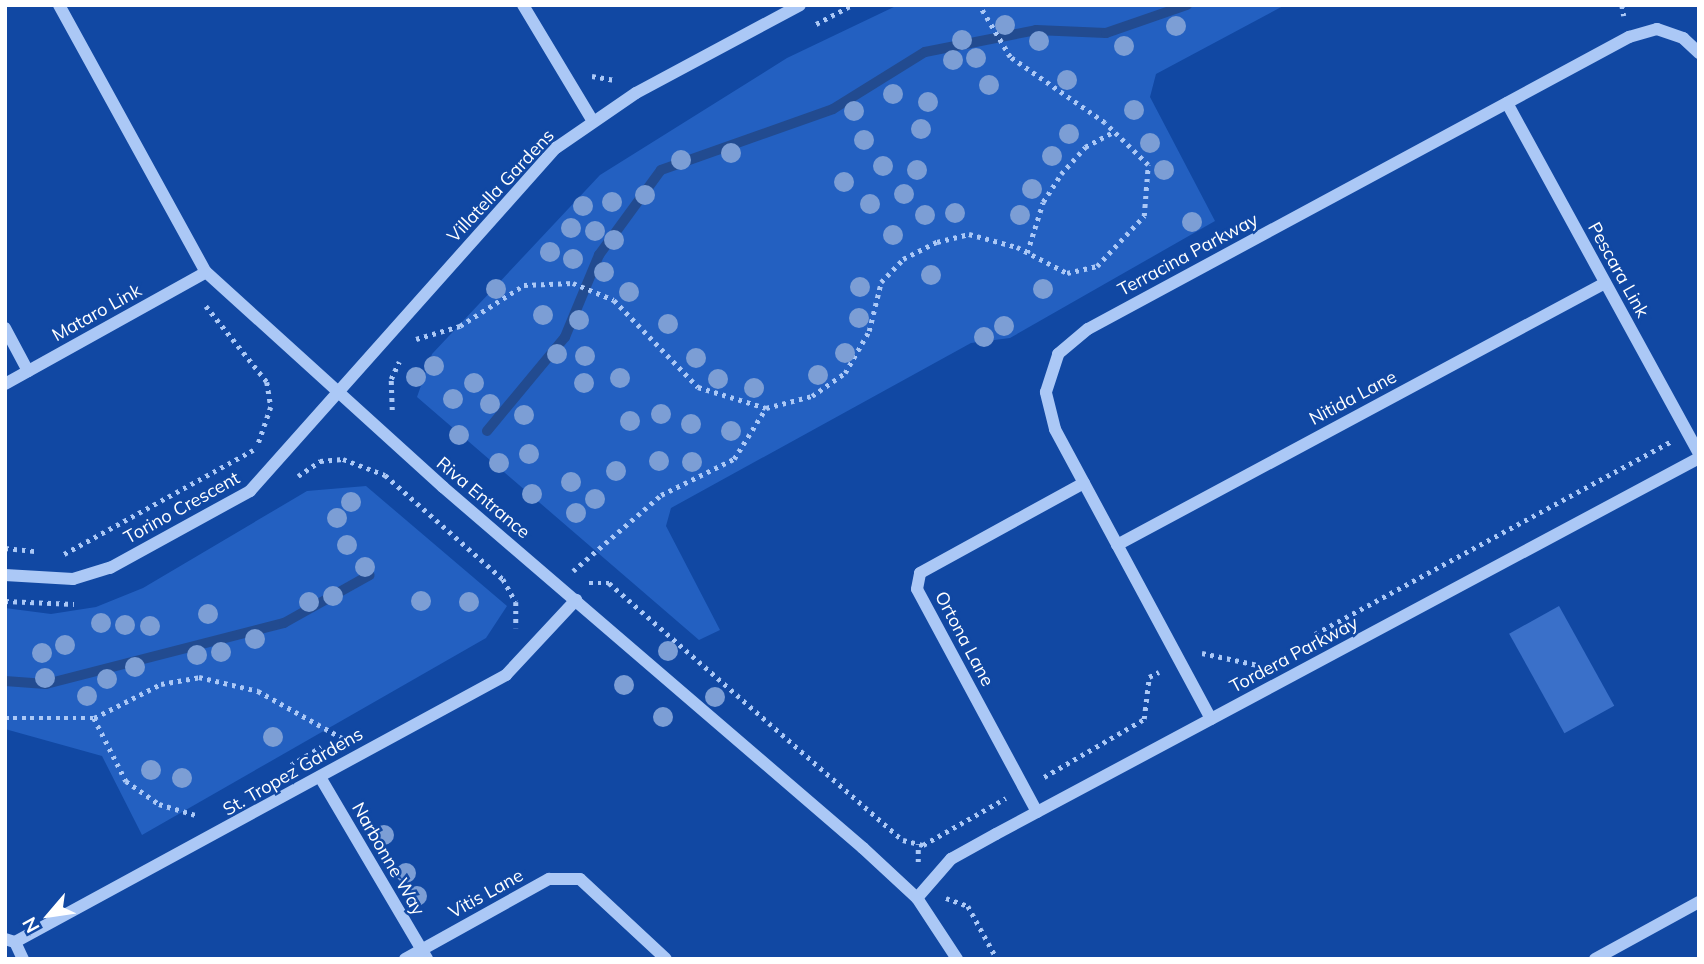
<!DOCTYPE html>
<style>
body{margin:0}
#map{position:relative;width:1704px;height:964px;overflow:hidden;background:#1148a3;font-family:Mulish,sans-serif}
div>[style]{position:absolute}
.green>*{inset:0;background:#2360c1}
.stream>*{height:10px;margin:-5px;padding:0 5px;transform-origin:5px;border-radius:5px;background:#224b90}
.building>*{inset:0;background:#3a70c9;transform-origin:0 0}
.path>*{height:4.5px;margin-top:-2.25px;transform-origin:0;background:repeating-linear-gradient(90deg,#abc8f6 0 3.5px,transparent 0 8.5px)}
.minor>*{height:12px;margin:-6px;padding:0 6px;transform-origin:6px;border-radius:6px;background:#abc8f6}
.trees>*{width:20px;height:20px;margin:-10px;border-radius:50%;background:#7c9ed5}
span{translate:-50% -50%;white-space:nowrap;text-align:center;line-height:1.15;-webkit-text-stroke:5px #1148a3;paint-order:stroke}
.street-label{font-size:18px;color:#fff}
.frame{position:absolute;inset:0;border:7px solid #fff;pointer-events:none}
.north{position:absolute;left:14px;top:880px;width:70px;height:70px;-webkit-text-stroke:5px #1148a3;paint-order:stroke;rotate:241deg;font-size:19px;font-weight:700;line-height:28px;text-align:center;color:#fff}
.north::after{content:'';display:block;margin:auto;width:24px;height:32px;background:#fff;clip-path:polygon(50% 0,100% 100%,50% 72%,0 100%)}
</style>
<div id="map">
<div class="green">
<div style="clip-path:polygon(898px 5px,1285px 5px,1156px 74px,1150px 97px,1215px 221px,1010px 338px,971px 343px,671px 508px,666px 526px,720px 630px,699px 640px,417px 397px,432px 354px,600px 175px,787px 58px)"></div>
<div style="clip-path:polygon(366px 486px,507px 606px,486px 638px,142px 835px,102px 756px,5px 729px,5px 608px,51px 614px,96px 607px,143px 588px,307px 491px)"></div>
</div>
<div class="stream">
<div style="left:487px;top:431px;width:122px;rotate:-50.3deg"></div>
<div style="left:565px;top:337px;width:89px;rotate:-67.5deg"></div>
<div style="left:599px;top:255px;width:105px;rotate:-53.9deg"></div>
<div style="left:661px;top:170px;width:182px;rotate:-19.5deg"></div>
<div style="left:833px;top:109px;width:108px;rotate:-31.8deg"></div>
<div style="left:925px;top:52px;width:113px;rotate:-11.2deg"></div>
<div style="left:1036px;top:30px;width:70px;rotate:2.5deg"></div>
<div style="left:1106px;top:33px;width:86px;rotate:-19.1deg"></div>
<div style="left:5px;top:681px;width:41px;rotate:4.2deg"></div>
<div style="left:46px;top:684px;width:246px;rotate:-14.4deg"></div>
<div style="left:284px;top:623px;width:98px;rotate:-29.2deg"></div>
</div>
<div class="building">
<div style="left:1559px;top:606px;width:114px;height:57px;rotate:61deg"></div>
</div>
<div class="path">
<div style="left:1622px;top:5px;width:11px;rotate:80deg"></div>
<div style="left:816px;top:24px;width:41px;rotate:-27.8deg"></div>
<div style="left:592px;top:76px;width:23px;rotate:10deg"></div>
<div style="left:1027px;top:253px;width:53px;rotate:-72.6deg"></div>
<div style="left:1043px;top:202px;width:33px;rotate:-57deg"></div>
<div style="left:1061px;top:174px;width:36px;rotate:-48deg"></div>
<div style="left:1085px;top:147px;width:34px;rotate:-28deg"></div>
<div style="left:206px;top:306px;width:97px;rotate:51.2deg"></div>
<div style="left:267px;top:382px;width:25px;rotate:81deg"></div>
<div style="left:271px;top:407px;width:39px;rotate:109deg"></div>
<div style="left:416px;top:339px;width:46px;rotate:-16.5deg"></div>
<div style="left:460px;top:326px;width:76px;rotate:-32.6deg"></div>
<div style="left:524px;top:285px;width:49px;rotate:-2.3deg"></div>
<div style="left:573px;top:283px;width:44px;rotate:22.5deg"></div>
<div style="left:614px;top:300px;width:121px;rotate:46deg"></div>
<div style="left:698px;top:387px;width:71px;rotate:17.2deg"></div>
<div style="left:766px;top:408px;width:48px;rotate:-14.6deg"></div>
<div style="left:812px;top:396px;width:40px;rotate:-34.9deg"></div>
<div style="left:845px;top:373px;width:48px;rotate:-60.3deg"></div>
<div style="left:869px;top:331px;width:50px;rotate:-76.2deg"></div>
<div style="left:881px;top:282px;width:32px;rotate:-46deg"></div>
<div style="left:903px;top:259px;width:38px;rotate:-27deg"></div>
<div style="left:937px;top:242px;width:33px;rotate:-14deg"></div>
<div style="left:969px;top:234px;width:50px;rotate:15.2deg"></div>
<div style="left:1017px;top:247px;width:56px;rotate:27.5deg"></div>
<div style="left:1067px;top:273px;width:31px;rotate:-13deg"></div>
<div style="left:1097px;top:266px;width:69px;rotate:-46.8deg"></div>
<div style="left:1144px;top:216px;width:51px;rotate:-85.5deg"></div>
<div style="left:1148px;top:165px;width:60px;rotate:-135.7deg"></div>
<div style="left:1105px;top:123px;width:116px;rotate:-145.2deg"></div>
<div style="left:1010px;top:57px;width:61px;rotate:-120.8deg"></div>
<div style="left:392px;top:410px;width:31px;rotate:-92deg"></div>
<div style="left:391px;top:379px;width:19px;rotate:-65deg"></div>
<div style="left:298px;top:476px;width:27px;rotate:-34deg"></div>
<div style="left:320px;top:461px;width:23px;rotate:-5deg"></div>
<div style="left:343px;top:459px;width:45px;rotate:20.9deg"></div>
<div style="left:385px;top:475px;width:157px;rotate:41.4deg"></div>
<div style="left:503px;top:579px;width:26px;rotate:61deg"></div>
<div style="left:516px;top:602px;width:26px;rotate:90deg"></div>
<div style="left:5px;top:548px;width:30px;rotate:6deg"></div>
<div style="left:64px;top:554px;width:216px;rotate:-28.8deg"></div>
<div style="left:573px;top:571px;width:116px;rotate:-40.8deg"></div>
<div style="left:661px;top:495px;width:81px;rotate:-26.3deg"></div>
<div style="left:734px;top:459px;width:60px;rotate:-57.9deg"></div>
<div style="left:589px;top:583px;width:20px"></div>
<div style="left:609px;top:583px;width:390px;rotate:41.2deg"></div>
<div style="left:903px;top:840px;width:21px;rotate:14deg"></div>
<div style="left:923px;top:845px;width:95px;rotate:-29.5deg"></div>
<div style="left:5px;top:601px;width:69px;rotate:2.5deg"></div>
<div style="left:1315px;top:634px;width:404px;rotate:-28.4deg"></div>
<div style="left:1202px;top:653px;width:57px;rotate:12.1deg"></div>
<div style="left:5px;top:718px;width:89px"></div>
<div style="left:94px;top:718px;width:75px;rotate:-26.9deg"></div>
<div style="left:161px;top:684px;width:39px;rotate:-10deg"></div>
<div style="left:199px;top:677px;width:61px;rotate:13.3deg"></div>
<div style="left:258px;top:691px;width:98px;rotate:29.2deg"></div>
<div style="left:94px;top:718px;width:71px;rotate:63.1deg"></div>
<div style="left:126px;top:781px;width:40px;rotate:34.9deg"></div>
<div style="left:159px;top:804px;width:42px;rotate:16.7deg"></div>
<div style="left:291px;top:765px;width:35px;rotate:-31deg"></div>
<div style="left:1044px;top:777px;width:116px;rotate:-30.1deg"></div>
<div style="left:1144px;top:719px;width:42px;rotate:-83.2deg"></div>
<div style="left:1149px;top:677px;width:11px;rotate:-27deg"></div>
<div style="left:918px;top:862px;width:18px;rotate:-90deg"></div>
<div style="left:946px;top:898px;width:23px;rotate:20deg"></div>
<div style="left:968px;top:906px;width:60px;rotate:61.3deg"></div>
</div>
<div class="minor">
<div style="left:59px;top:5px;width:305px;rotate:61.2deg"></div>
<div style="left:206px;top:272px;width:320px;rotate:42.2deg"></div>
<div style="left:443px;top:487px;width:554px;rotate:40.68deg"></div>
<div style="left:863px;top:848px;width:74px;rotate:42.8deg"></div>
<div style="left:917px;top:898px;width:73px;rotate:56.7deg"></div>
<div style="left:523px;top:5px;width:134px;rotate:59deg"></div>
<div style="left:1507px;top:103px;width:399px;rotate:61.3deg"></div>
<div style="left:5px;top:328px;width:49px;rotate:61.9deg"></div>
<div style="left:5px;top:384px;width:230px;rotate:-29.1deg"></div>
<div style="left:1117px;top:545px;width:554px;rotate:-28.23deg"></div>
<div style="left:5px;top:575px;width:68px;rotate:3.4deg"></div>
<div style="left:73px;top:579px;width:39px;rotate:-17deg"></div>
<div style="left:110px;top:568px;width:160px;rotate:-28.8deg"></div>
<div style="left:250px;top:491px;width:460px;rotate:-48.3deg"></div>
<div style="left:556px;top:148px;width:97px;rotate:-34.5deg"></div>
<div style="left:636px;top:93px;width:186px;rotate:-28.2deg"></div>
<div style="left:1211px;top:719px;width:329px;rotate:-118.3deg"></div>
<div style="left:1055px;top:429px;width:38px;rotate:-104deg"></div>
<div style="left:1046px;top:392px;width:40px;rotate:-72deg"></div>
<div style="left:1058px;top:354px;width:39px;rotate:-40deg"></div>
<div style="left:1088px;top:329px;width:615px;rotate:-28.36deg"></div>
<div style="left:1629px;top:37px;width:29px;rotate:-16deg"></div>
<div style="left:1657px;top:29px;width:28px;rotate:19deg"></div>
<div style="left:1683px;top:38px;width:22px;rotate:43deg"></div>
<div style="left:320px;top:777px;width:211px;rotate:59.5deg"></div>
<div style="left:1037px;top:812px;width:253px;rotate:-118.3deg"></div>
<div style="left:917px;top:589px;width:16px;rotate:-79deg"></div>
<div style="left:920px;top:573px;width:187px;rotate:-28.8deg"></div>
<div style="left:917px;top:898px;width:52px;rotate:-48.9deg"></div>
<div style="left:951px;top:859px;width:51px;rotate:-29.1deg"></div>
<div style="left:996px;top:834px;width:797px;rotate:-28.14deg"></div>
<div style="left:5px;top:939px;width:10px;rotate:17deg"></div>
<div style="left:15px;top:942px;width:559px;rotate:-28.54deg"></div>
<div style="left:506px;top:675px;width:103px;rotate:-47deg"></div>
<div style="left:15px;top:942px;width:19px;rotate:65deg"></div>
<div style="left:405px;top:959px;width:165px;rotate:-29.1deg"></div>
<div style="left:549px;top:879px;width:31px"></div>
<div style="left:580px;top:879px;width:117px;rotate:42.9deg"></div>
<div style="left:1595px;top:959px;width:119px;rotate:-28.7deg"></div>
</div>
<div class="trees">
<div style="left:1005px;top:25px"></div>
<div style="left:1176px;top:26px"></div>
<div style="left:962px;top:40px"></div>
<div style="left:1039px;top:41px"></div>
<div style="left:1124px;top:46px"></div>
<div style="left:976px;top:58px"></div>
<div style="left:953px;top:60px"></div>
<div style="left:1067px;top:80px"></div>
<div style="left:989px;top:85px"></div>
<div style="left:893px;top:94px"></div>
<div style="left:928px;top:102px"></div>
<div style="left:1134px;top:110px"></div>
<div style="left:854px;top:111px"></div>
<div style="left:921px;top:129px"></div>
<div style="left:1069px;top:134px"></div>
<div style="left:864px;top:140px"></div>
<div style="left:1150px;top:143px"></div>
<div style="left:731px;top:153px"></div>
<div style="left:1052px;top:156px"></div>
<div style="left:681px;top:160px"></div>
<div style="left:883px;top:166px"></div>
<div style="left:917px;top:170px"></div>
<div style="left:1164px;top:170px"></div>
<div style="left:844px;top:182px"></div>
<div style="left:1032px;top:189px"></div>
<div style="left:904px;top:194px"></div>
<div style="left:645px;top:195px"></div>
<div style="left:612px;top:202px"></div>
<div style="left:870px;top:204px"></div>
<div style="left:583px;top:206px"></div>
<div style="left:955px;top:213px"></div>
<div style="left:925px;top:215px"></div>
<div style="left:1020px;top:215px"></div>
<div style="left:1192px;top:222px"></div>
<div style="left:571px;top:228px"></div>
<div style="left:595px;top:231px"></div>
<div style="left:893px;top:235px"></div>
<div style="left:614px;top:240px"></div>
<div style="left:550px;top:252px"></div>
<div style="left:573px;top:259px"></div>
<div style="left:604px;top:272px"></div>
<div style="left:931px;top:275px"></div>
<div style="left:860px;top:287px"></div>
<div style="left:496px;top:289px"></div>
<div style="left:1043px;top:289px"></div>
<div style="left:629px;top:292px"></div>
<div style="left:543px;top:315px"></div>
<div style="left:859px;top:318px"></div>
<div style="left:579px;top:320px"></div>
<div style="left:668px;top:324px"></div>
<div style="left:1004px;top:326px"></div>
<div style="left:984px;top:337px"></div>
<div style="left:845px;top:353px"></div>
<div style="left:557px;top:354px"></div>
<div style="left:585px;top:356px"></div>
<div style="left:696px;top:358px"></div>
<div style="left:434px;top:366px"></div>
<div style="left:818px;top:375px"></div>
<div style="left:416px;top:377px"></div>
<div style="left:620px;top:378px"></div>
<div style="left:718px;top:379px"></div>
<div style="left:474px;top:383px"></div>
<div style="left:584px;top:383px"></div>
<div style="left:754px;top:388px"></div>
<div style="left:453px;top:399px"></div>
<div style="left:490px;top:404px"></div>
<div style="left:661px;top:414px"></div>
<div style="left:524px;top:415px"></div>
<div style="left:630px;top:421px"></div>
<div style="left:691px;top:424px"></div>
<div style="left:731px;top:431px"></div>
<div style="left:459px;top:435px"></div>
<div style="left:529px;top:454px"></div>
<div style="left:659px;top:461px"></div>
<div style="left:692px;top:462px"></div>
<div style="left:499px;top:463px"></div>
<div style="left:616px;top:471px"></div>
<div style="left:571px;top:482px"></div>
<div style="left:532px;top:494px"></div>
<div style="left:595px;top:499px"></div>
<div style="left:351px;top:502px"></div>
<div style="left:576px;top:513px"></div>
<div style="left:337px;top:518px"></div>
<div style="left:347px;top:545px"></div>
<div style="left:365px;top:567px"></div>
<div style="left:333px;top:596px"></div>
<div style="left:421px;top:601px"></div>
<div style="left:309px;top:602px"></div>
<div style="left:469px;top:602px"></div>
<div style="left:208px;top:614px"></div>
<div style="left:101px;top:623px"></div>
<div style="left:125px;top:625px"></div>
<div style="left:150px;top:626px"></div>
<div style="left:255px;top:639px"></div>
<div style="left:65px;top:645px"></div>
<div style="left:668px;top:651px"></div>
<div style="left:221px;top:652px"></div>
<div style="left:42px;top:653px"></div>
<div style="left:197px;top:655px"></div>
<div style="left:135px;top:667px"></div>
<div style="left:45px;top:678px"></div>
<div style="left:107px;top:679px"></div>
<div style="left:624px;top:685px"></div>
<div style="left:87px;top:696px"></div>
<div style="left:715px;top:697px"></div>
<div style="left:663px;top:717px"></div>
<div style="left:273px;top:737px"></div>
<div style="left:151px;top:770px"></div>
<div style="left:182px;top:778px"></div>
<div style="left:384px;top:835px"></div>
<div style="left:406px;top:873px"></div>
<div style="left:417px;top:896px"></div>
</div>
<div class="street-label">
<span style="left:501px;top:186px;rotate:-47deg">Villatella Gardens</span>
<span style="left:1188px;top:255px;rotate:-28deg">Terracina Parkway</span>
<span style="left:1618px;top:270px;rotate:61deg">Pescara Link</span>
<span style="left:97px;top:313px;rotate:-29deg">Mataro Link</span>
<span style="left:1353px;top:398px;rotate:-28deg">Nitida Lane</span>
<span style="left:483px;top:498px;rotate:40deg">Riva Entrance</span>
<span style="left:182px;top:508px;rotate:-29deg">Torino Crescent</span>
<span style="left:964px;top:639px;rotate:62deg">Ortona Lane</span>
<span style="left:1294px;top:655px;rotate:-28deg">Tordera Parkway</span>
<span style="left:293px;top:772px;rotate:-30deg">St. Tropez Gardens</span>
<span style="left:388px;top:859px;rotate:60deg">Narbonne Way</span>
<span style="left:486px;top:894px;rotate:-29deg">Vitis Lane</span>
</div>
<div class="frame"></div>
<div class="north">N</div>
</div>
